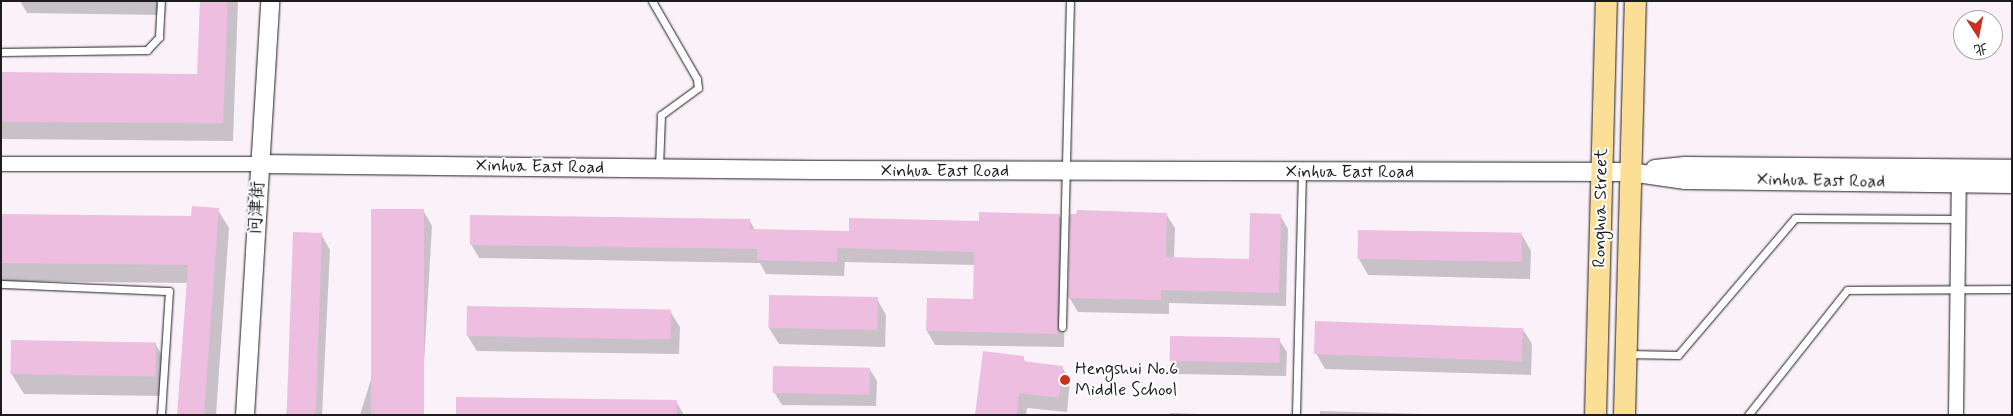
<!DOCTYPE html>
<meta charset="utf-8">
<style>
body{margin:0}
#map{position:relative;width:2013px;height:416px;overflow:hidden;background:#fbf2f9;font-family:Mynerve,"LXGW WenKai TC",sans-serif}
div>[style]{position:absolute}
.shadow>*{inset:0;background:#0003}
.building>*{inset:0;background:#edbee0;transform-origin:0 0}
.roads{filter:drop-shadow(0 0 1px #1c1c1c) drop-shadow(0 0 1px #1c1c1c)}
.service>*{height:7px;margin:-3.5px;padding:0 3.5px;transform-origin:3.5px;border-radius:3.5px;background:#fff}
.minor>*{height:14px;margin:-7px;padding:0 7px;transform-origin:7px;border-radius:7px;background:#fff}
.tertiary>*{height:18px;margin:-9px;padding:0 9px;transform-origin:9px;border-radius:9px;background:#fff}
.primary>*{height:21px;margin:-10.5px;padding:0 10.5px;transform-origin:10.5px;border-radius:10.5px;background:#fbdf96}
.dots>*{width:14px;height:14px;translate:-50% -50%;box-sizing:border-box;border:2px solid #fff;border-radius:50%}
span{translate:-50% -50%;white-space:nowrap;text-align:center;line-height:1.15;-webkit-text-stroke:4px #fff;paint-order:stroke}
.street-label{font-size:18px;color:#1c1c1c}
.poi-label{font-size:18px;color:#1c1c1c}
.left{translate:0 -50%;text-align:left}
.frame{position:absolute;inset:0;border:2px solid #1c1c1c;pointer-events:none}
.north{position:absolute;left:1953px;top:10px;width:50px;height:50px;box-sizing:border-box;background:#fff;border:1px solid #a4a4a4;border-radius:50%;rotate:169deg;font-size:14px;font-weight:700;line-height:20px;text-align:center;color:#1c1c1c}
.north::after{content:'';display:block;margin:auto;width:18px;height:22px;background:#c8321e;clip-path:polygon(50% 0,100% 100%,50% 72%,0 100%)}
</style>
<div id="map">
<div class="shadow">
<div style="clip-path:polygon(20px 1px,163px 1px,163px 15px,27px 13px)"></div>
<div style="clip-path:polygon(201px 1px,238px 1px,233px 141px,1px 139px,1px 73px,198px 76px)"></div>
<div style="clip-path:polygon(218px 210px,229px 228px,216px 415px,178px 415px,188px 283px,1px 281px,1px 215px,192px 217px)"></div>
<div style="clip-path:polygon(423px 210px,432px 226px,421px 415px,360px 415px)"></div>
<div style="clip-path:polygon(1166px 214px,1175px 228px,1174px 259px,1250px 261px,1280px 215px,1288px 229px,1286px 306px,1169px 303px,1169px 314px,1078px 312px,1069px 297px)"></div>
<div style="clip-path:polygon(1059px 215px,1067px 229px,1064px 347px,935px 345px,927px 331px,974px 300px,975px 265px,845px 262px,844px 276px,766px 274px,760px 263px,479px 258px,471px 244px,750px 221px,755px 230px,850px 232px)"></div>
<div style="clip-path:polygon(321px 234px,330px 250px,322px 415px,286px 415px)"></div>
<div style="clip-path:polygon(1522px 235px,1531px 251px,1530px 279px,1368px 275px,1359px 259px)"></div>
<div style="clip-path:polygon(770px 296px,877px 299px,886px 315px,885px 347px,779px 344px,769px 328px)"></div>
<div style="clip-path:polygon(670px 311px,680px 327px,679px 354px,477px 351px,467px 335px)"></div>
<div style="clip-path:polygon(1522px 328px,1532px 344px,1531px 375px,1325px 369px,1316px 353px)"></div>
<div style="clip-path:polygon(1279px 340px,1287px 352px,1286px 376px,1178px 374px,1171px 361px)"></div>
<div style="clip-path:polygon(155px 343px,167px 364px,166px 396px,24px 394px,11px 373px)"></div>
<div style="clip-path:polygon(1023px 357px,1026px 363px,1062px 367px,1070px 381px,1067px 412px,1027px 408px,1026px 415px,977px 415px)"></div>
<div style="clip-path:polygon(869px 368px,877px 381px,876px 406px,782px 405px,774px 392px)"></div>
<div style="clip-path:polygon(676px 401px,684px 415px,457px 415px)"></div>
<div style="clip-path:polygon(1320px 411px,1456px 415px,1320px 415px)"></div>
<div style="clip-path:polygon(1170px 413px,1226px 415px,1170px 415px)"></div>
</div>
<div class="building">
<div style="clip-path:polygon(200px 1px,228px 1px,223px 123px,1px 122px,1px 72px,197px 74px)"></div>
<div style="clip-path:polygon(192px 206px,219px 208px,204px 415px,177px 415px,188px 265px,1px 263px,1px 214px,191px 216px)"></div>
<div style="left:371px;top:209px;width:53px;height:206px"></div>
<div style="clip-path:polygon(1077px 210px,1167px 213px,1166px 257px,1249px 259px,1250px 213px,1281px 214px,1279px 293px,1161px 290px,1161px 300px,1068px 298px,1070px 214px,1076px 214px)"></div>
<div style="clip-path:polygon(979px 212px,1059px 214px,1057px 334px,926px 331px,927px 298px,973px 299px,974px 252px,837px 248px,837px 262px,757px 260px,757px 249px,470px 245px,470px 215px,750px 219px,750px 229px,849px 231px,849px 218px,979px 221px)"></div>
<div style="left:1358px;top:230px;width:164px;height:29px;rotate:1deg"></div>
<div style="left:293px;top:232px;width:29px;height:183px;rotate:2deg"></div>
<div style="left:769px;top:295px;width:109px;height:33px;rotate:1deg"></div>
<div style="left:467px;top:306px;width:204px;height:30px;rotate:1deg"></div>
<div style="left:1315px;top:321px;width:208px;height:33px;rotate:2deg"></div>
<div style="left:1170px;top:336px;width:110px;height:25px;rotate:1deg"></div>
<div style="left:11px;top:340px;width:145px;height:34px;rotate:1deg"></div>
<div style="clip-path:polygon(983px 351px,1024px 356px,1023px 361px,1063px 366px,1059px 398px,1019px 393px,1017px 415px,975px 415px)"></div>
<div style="left:773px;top:366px;width:97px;height:27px;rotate:1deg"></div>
<div style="clip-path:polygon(456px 397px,677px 400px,677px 415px,456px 415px)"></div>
</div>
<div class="roads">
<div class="service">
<div style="left:652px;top:1px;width:90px;rotate:60deg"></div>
<div style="left:697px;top:79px;width:9px;rotate:84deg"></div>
<div style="left:698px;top:88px;width:46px;rotate:143.9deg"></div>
<div style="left:661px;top:115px;width:53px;rotate:92.2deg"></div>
<div style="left:1px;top:52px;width:146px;rotate:-0.8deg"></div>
<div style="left:147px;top:50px;width:18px;rotate:-47deg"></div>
<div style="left:159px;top:37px;width:36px;rotate:-87deg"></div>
<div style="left:1px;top:284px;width:168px;rotate:2.4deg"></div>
<div style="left:169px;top:291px;width:124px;rotate:93.7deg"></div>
<div style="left:1062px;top:327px;width:326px;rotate:-88.6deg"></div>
<div style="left:1628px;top:354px;width:50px;rotate:1.1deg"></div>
<div style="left:1678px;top:355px;width:180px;rotate:-49.5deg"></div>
<div style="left:1795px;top:218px;width:164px;rotate:0.3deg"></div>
<div style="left:1296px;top:415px;width:242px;rotate:-88.6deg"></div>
<div style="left:1748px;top:415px;width:159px;rotate:-51.6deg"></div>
<div style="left:1847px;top:290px;width:165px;rotate:-0.3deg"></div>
</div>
<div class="minor">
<div style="left:1px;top:164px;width:259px"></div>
<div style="left:1956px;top:415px;width:232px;rotate:-89.3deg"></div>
</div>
<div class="tertiary">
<div style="left:260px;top:164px;width:555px;rotate:0.62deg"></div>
<div style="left:815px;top:170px;width:815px;rotate:0.14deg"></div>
<div style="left:1630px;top:172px;width:56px;rotate:8.3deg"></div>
<div style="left:1685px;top:180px;width:327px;rotate:0.7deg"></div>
<div style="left:1655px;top:169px;width:30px;rotate:-6deg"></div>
<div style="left:1685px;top:166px;width:327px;rotate:0.5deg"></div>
<div style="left:245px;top:415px;width:415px;rotate:-86.5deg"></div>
</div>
<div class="primary">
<div style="left:1595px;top:415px;width:414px;rotate:-88.5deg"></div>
<div style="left:1624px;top:415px;width:414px;rotate:-88.5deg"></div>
</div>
</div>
<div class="dots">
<div style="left:1065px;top:380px;background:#c8321e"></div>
</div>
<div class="street-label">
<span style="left:540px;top:167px;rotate:1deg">Xinhua East Road</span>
<span style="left:945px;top:171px">Xinhua East Road</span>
<span style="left:1350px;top:172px">Xinhua East Road</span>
<span style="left:1821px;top:181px;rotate:1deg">Xinhua East Road</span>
<span style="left:257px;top:208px;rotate:-87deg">问津街</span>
<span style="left:1601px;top:208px;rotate:-89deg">Ronghua Street</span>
</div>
<div class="poi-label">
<span class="left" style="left:1075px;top:380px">Hengshui No.6<br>Middle School</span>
</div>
<div class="frame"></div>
<div class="north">北</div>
</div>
